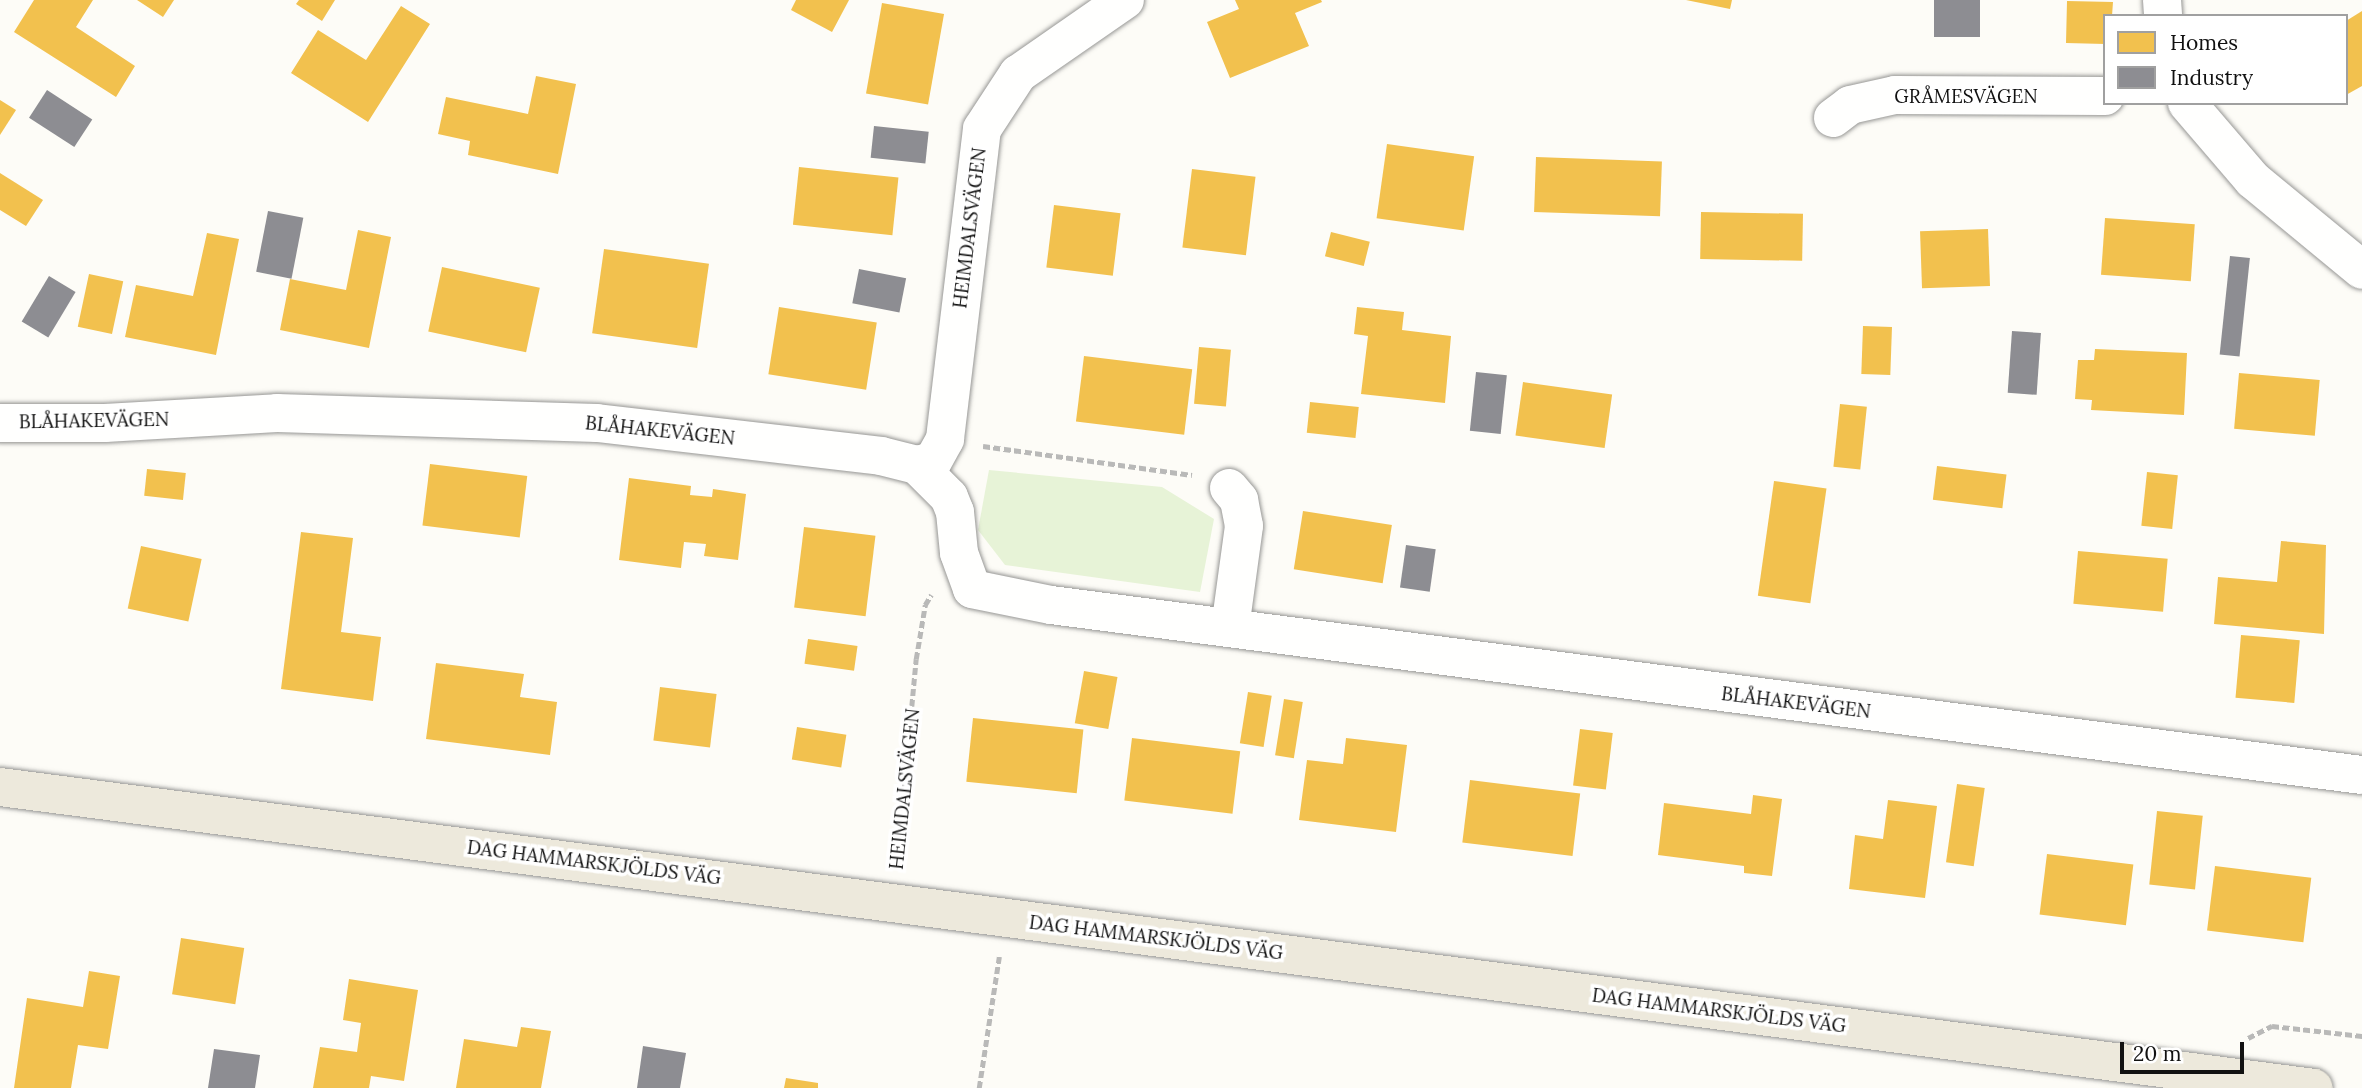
<!DOCTYPE html>
<meta charset="utf-8">
<style>
body{margin:0}
#map{position:relative;width:2362px;height:1088px;overflow:hidden;background:#fdfcf7;font-family:Lora,serif}
div>[style]{position:absolute}
.green>*{inset:0;background:#e7f3d7}
.homes>*{inset:0;background:#f2c14e;transform-origin:0 0}
.industry>*{inset:0;background:#8d8d92;transform-origin:0 0}
.path>*{height:4.5px;margin-top:-2.25px;transform-origin:0;background:repeating-linear-gradient(90deg,#b9b9b8 0 7px,transparent 0 10.5px)}
.roads{filter:drop-shadow(0 0 2px #979795) drop-shadow(0 0 2px #979795)}
.minor>*{height:38px;margin:-19px;padding:0 19px;transform-origin:19px;border-radius:19px;background:#fffffe}
.major>*{height:38px;margin:-19px;padding:0 19px;transform-origin:19px;border-radius:19px;background:#ede9dc}
span{translate:-50% -50%;white-space:nowrap;text-align:center;line-height:1.15;-webkit-text-stroke:7px #fff;paint-order:stroke}
.street-label{font-size:19px;color:#111}
.legend{position:absolute;left:2103px;top:14px;width:245px;height:91px;box-sizing:border-box;background:#fff;border:2px solid #a0a0a0;margin:0;padding:9px 12px;list-style:none;font-size:21px;color:#111}
.legend li{display:flex;align-items:center;gap:14px;height:35px}
.legend b{width:35px;border:2px solid #a0a0a0}
.scale{position:absolute;left:2120px;top:1042px;width:124px;height:32px;box-sizing:border-box;border:4px solid #111;border-top:0;padding-left:9px;font-size:21px;line-height:24px;white-space:nowrap;color:#111;-webkit-text-stroke:5px #fff;paint-order:stroke}
</style>
<div id="map">
<div class="green">
<div style="clip-path:polygon(989px 470px,1162px 487px,1214px 519px,1200px 592px,1005px 565px,978px 530px)"></div>
</div>
<div class="homes">
<div style="clip-path:polygon(34px 0,93px 0,76px 27px,135px 66px,116px 97px,14px 32px)"></div>
<div style="clip-path:polygon(137px 0,174px 0,163px 17px)"></div>
<div style="clip-path:polygon(299px 0,335px 0,322px 21px,296px 4px)"></div>
<div style="clip-path:polygon(796px 0,849px 0,832px 32px,791px 10px)"></div>
<div style="clip-path:polygon(1235px 0,1321px 0,1322px 2px,1295px 13px,1309px 46px,1230px 78px,1207px 22px,1239px 9px)"></div>
<div style="clip-path:polygon(1686px 0,1732px 0,1730px 9px)"></div>
<div style="clip-path:polygon(2067px 1px,2113px 2px,2112px 16px,2105px 16px,2105px 44px,2066px 43px)"></div>
<div style="left:882px;top:3px;width:63px;height:92px;rotate:10deg"></div>
<div style="clip-path:polygon(401px 6px,430px 24px,368px 122px,291px 73px,318px 30px,366px 60px)"></div>
<div style="clip-path:polygon(2362px 11px,2362px 86px,2346px 95px,2346px 21px)"></div>
<div style="clip-path:polygon(536px 76px,576px 84px,558px 174px,468px 155px,470px 141px,438px 134px,446px 97px,528px 114px)"></div>
<div style="clip-path:polygon(0 100px,16px 110px,0 135px)"></div>
<div style="left:1387px;top:144px;width:88px;height:75px;rotate:8deg"></div>
<div style="left:1536px;top:157px;width:126px;height:55px;rotate:2deg"></div>
<div style="left:799px;top:167px;width:100px;height:58px;rotate:6deg"></div>
<div style="left:1192px;top:169px;width:64px;height:79px;rotate:7deg"></div>
<div style="clip-path:polygon(0 173px,43px 200px,26px 226px,0 210px)"></div>
<div style="left:1054px;top:205px;width:67px;height:63px;rotate:7deg"></div>
<div style="left:1701px;top:212px;width:102px;height:47px;rotate:1deg"></div>
<div style="left:2105px;top:218px;width:90px;height:57px;rotate:4deg"></div>
<div style="left:1988px;top:229px;width:57px;height:68px;rotate:88deg"></div>
<div style="clip-path:polygon(358px 230px,391px 237px,369px 348px,280px 330px,290px 279px,346px 290px)"></div>
<div style="left:1331px;top:232px;width:40px;height:25px;rotate:14deg"></div>
<div style="clip-path:polygon(207px 233px,239px 239px,216px 355px,125px 337px,136px 285px,193px 296px)"></div>
<div style="left:604px;top:249px;width:106px;height:85px;rotate:8deg"></div>
<div style="left:442px;top:267px;width:100px;height:66px;rotate:12deg"></div>
<div style="left:89px;top:274px;width:35px;height:54px;rotate:12deg"></div>
<div style="left:779px;top:307px;width:99px;height:68px;rotate:9deg"></div>
<div style="clip-path:polygon(1357px 307px,1404px 312px,1402px 330px,1451px 336px,1445px 403px,1361px 394px,1368px 336px,1354px 334px)"></div>
<div style="left:1863px;top:326px;width:29px;height:48px;rotate:2deg"></div>
<div style="left:1199px;top:347px;width:32px;height:57px;rotate:5deg"></div>
<div style="clip-path:polygon(2095px 349px,2187px 353px,2184px 415px,2091px 410px,2092px 400px,2075px 399px,2078px 360px,2094px 360px)"></div>
<div style="left:1084px;top:356px;width:109px;height:66px;rotate:7deg"></div>
<div style="left:2239px;top:373px;width:81px;height:56px;rotate:5deg"></div>
<div style="left:1523px;top:382px;width:90px;height:54px;rotate:8deg"></div>
<div style="left:1310px;top:402px;width:49px;height:31px;rotate:6deg"></div>
<div style="left:1840px;top:404px;width:27px;height:63px;rotate:6deg"></div>
<div style="left:430px;top:464px;width:98px;height:62px;rotate:7deg"></div>
<div style="left:1937px;top:466px;width:70px;height:34px;rotate:7deg"></div>
<div style="left:147px;top:469px;width:39px;height:27px;rotate:6deg"></div>
<div style="left:2147px;top:472px;width:31px;height:54px;rotate:6deg"></div>
<div style="clip-path:polygon(629px 478px,691px 486px,690px 495px,712px 497px,713px 489px,746px 494px,738px 560px,704px 556px,706px 544px,684px 542px,681px 568px,619px 560px)"></div>
<div style="left:1774px;top:481px;width:53px;height:116px;rotate:8deg"></div>
<div style="left:1303px;top:511px;width:90px;height:59px;rotate:9deg"></div>
<div style="left:804px;top:527px;width:72px;height:81px;rotate:7deg"></div>
<div style="clip-path:polygon(301px 532px,353px 538px,341px 632px,381px 637px,373px 701px,281px 689px)"></div>
<div style="clip-path:polygon(2281px 541px,2326px 545px,2324px 634px,2214px 624px,2218px 577px,2277px 582px)"></div>
<div style="left:141px;top:546px;width:62px;height:64px;rotate:12deg"></div>
<div style="left:2078px;top:551px;width:90px;height:53px;rotate:5deg"></div>
<div style="left:2241px;top:635px;width:59px;height:63px;rotate:5deg"></div>
<div style="left:808px;top:639px;width:50px;height:25px;rotate:8deg"></div>
<div style="clip-path:polygon(436px 663px,524px 674px,520px 697px,557px 702px,550px 755px,426px 739px)"></div>
<div style="left:1084px;top:671px;width:34px;height:53px;rotate:10deg"></div>
<div style="left:660px;top:687px;width:57px;height:54px;rotate:7deg"></div>
<div style="left:1248px;top:692px;width:24px;height:52px;rotate:9deg"></div>
<div style="left:1284px;top:699px;width:19px;height:57px;rotate:9deg"></div>
<div style="left:973px;top:718px;width:111px;height:64px;rotate:6deg"></div>
<div style="left:797px;top:727px;width:50px;height:33px;rotate:9deg"></div>
<div style="left:1580px;top:729px;width:33px;height:57px;rotate:7deg"></div>
<div style="left:1132px;top:738px;width:109px;height:63px;rotate:7deg"></div>
<div style="clip-path:polygon(1346px 738px,1407px 745px,1396px 832px,1299px 820px,1307px 760px,1343px 764px)"></div>
<div style="left:1470px;top:780px;width:111px;height:63px;rotate:7deg"></div>
<div style="left:1957px;top:784px;width:28px;height:79px;rotate:8deg"></div>
<div style="clip-path:polygon(1753px 795px,1782px 799px,1772px 876px,1744px 873px,1744px 866px,1658px 855px,1664px 803px,1751px 814px)"></div>
<div style="clip-path:polygon(1888px 800px,1937px 806px,1925px 898px,1849px 889px,1855px 835px,1883px 839px)"></div>
<div style="left:2157px;top:811px;width:46px;height:74px;rotate:6deg"></div>
<div style="left:2047px;top:854px;width:87px;height:61px;rotate:7deg"></div>
<div style="left:2215px;top:866px;width:97px;height:65px;rotate:7deg"></div>
<div style="left:181px;top:938px;width:64px;height:57px;rotate:9deg"></div>
<div style="clip-path:polygon(89px 971px,120px 976px,108px 1049px,78px 1045px,71px 1088px,14px 1088px,27px 998px,83px 1007px)"></div>
<div style="clip-path:polygon(349px 979px,418px 990px,404px 1081px,371px 1076px,369px 1088px,313px 1088px,320px 1047px,357px 1052px,361px 1023px,343px 1020px)"></div>
<div style="clip-path:polygon(521px 1027px,551px 1031px,541px 1088px,456px 1088px,464px 1039px,517px 1047px)"></div>
<div style="clip-path:polygon(786px 1078px,818px 1083px,818px 1088px,784px 1088px)"></div>
</div>
<div class="industry">
<div style="left:1934px;top:0;width:46px;height:37px"></div>
<div style="left:47px;top:90px;width:54px;height:33px;rotate:33deg"></div>
<div style="left:874px;top:126px;width:55px;height:32px;rotate:6deg"></div>
<div style="left:268px;top:211px;width:36px;height:62px;rotate:11deg"></div>
<div style="left:2230px;top:256px;width:20px;height:99px;rotate:6deg"></div>
<div style="left:859px;top:269px;width:48px;height:35px;rotate:11deg"></div>
<div style="left:49px;top:276px;width:31px;height:53px;rotate:31deg"></div>
<div style="left:2012px;top:331px;width:29px;height:62px;rotate:4deg"></div>
<div style="left:1476px;top:372px;width:31px;height:59px;rotate:6deg"></div>
<div style="left:1406px;top:545px;width:30px;height:43px;rotate:8deg"></div>
<div style="clip-path:polygon(643px 1046px,686px 1053px,680px 1088px,637px 1088px)"></div>
<div style="clip-path:polygon(214px 1049px,260px 1055px,255px 1088px,208px 1088px)"></div>
</div>
<div class="path">
<div style="left:983px;top:446px;width:211px;rotate:7.9deg"></div>
<div style="left:897px;top:863px;width:205px;rotate:-84.7deg"></div>
<div style="left:916px;top:659px;width:55px;rotate:-80.5deg"></div>
<div style="left:925px;top:605px;width:12px;rotate:-59deg"></div>
<div style="left:2248px;top:1038px;width:27px;rotate:-27deg"></div>
<div style="left:2272px;top:1026px;width:91px;rotate:6.3deg"></div>
<div style="left:979px;top:1088px;width:133px;rotate:-81.3deg"></div>
</div>
<div class="roads">
<div class="minor">
<div style="left:2162px;top:0;width:16px;rotate:86deg"></div>
<div style="left:2187px;top:103px;width:101px;rotate:49.4deg"></div>
<div style="left:2253px;top:180px;width:141px;rotate:39.5deg"></div>
<div style="left:1833px;top:118px;width:21px;rotate:-37deg"></div>
<div style="left:1850px;top:105px;width:46px;rotate:-12.5deg"></div>
<div style="left:1895px;top:95px;width:210px;rotate:0.3deg"></div>
<div style="left:0;top:423px;width:105px"></div>
<div style="left:105px;top:423px;width:172px;rotate:-3.3deg"></div>
<div style="left:277px;top:413px;width:320px;rotate:1.8deg"></div>
<div style="left:597px;top:423px;width:286px;rotate:6.6deg"></div>
<div style="left:881px;top:456px;width:37px;rotate:14deg"></div>
<div style="left:917px;top:465px;width:45px;rotate:45deg"></div>
<div style="left:949px;top:497px;width:16px;rotate:68deg"></div>
<div style="left:955px;top:512px;width:41px;rotate:84.4deg"></div>
<div style="left:959px;top:553px;width:38px;rotate:70deg"></div>
<div style="left:972px;top:589px;width:81px;rotate:11.4deg"></div>
<div style="left:1051px;top:605px;width:1322px;rotate:7.39deg"></div>
<div style="left:917px;top:465px;width:16px;rotate:-14deg"></div>
<div style="left:933px;top:461px;width:25px;rotate:-61deg"></div>
<div style="left:945px;top:439px;width:312px;rotate:-83.2deg"></div>
<div style="left:982px;top:129px;width:66px;rotate:-56.8deg"></div>
<div style="left:1018px;top:74px;width:130px;rotate:-34.7deg"></div>
<div style="left:1229px;top:488px;width:16px;rotate:50deg"></div>
<div style="left:1239px;top:500px;width:26px;rotate:79deg"></div>
<div style="left:1244px;top:526px;width:103px;rotate:97.8deg"></div>
</div>
<div class="major">
<div style="left:0;top:787px;width:2333px;rotate:7.41deg"></div>
</div>
</div>
<div class="street-label">
<span style="left:1966px;top:97px">GRÅMESVÄGEN</span>
<span style="left:970px;top:228px;rotate:-83deg">HEIMDALSVÄGEN</span>
<span style="left:94px;top:421px;rotate:-1deg">BLÅHAKEVÄGEN</span>
<span style="left:660px;top:431px;rotate:6deg">BLÅHAKEVÄGEN</span>
<span style="left:1796px;top:703px;rotate:7deg">BLÅHAKEVÄGEN</span>
<span style="left:905px;top:789px;rotate:-84deg">HEIMDALSVÄGEN</span>
<span style="left:594px;top:863px;rotate:7deg">DAG HAMMARSKJÖLDS VÄG</span>
<span style="left:1156px;top:938px;rotate:7deg">DAG HAMMARSKJÖLDS VÄG</span>
<span style="left:1719px;top:1011px;rotate:7deg">DAG HAMMARSKJÖLDS VÄG</span>
</div>
<ul class="legend">
<li><b style="height:19px;background:#f2c14e"></b>Homes</li>
<li><b style="height:19px;background:#8d8d92"></b>Industry</li>
</ul>
<div class="scale">20 m</div>
</div>
